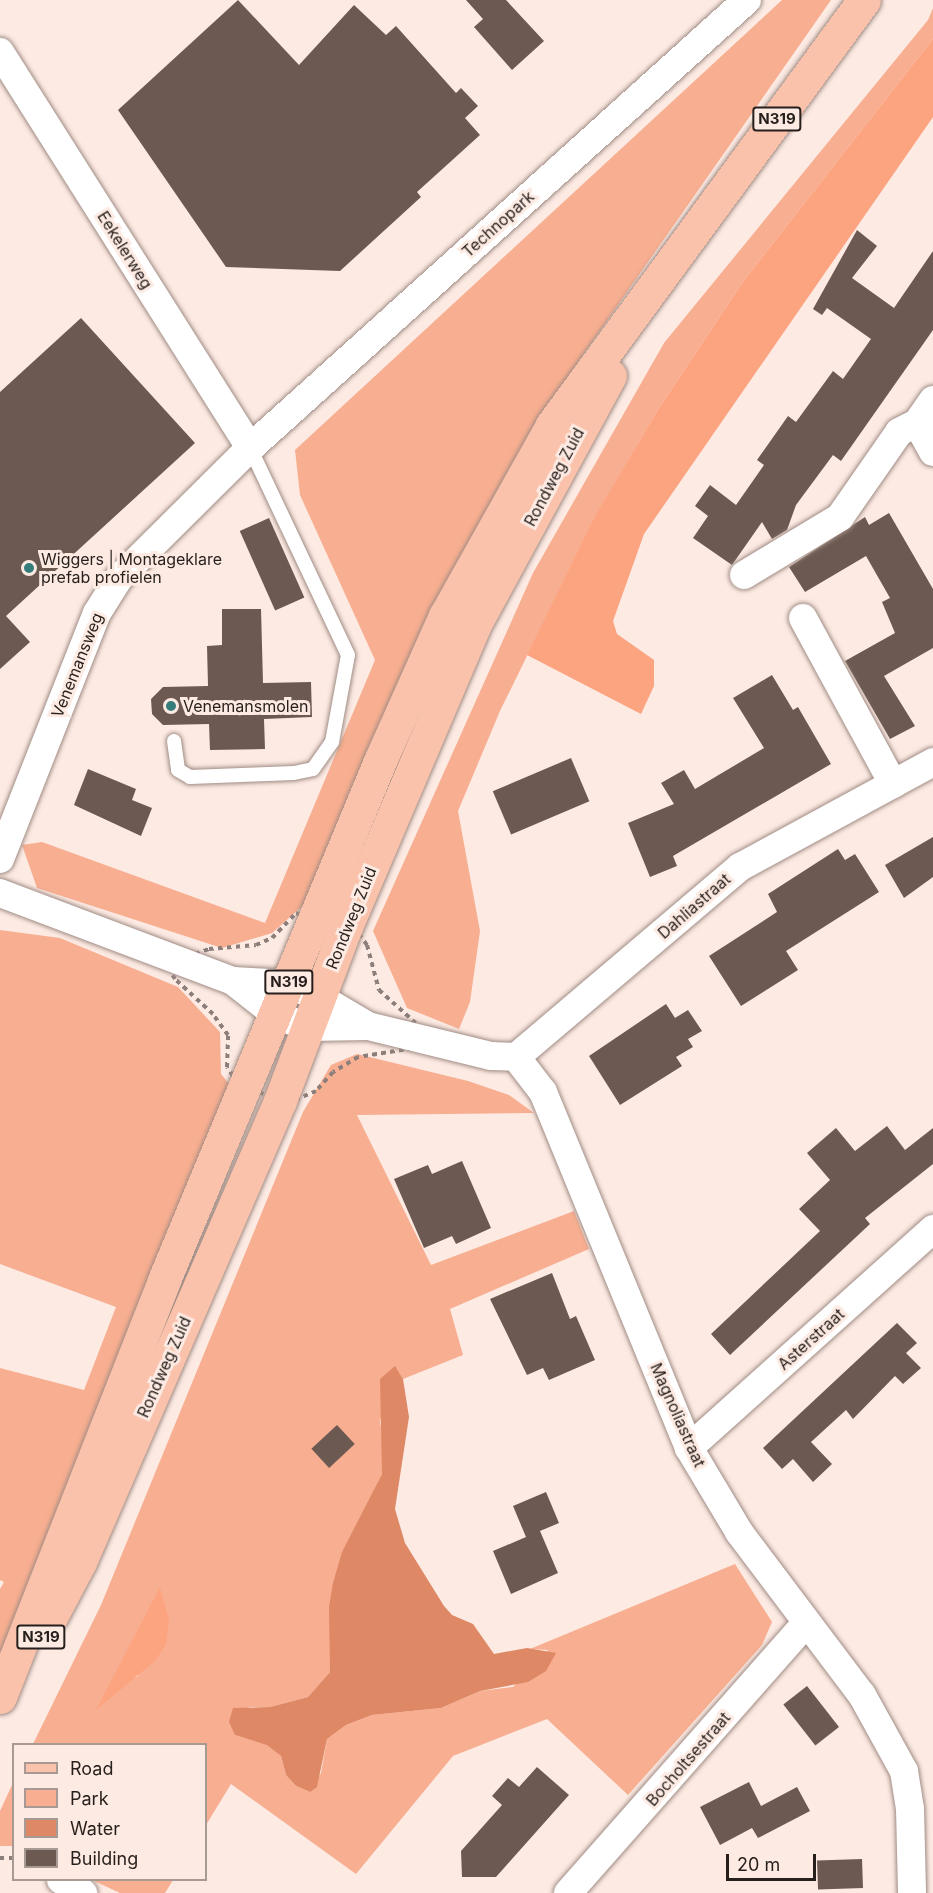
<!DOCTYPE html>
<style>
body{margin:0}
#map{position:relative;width:933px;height:1893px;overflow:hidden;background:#fceae3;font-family:Inter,sans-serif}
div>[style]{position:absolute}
.green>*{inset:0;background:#f8ae90}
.forest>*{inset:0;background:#fca380}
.water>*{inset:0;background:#de8865}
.building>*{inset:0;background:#6c5a52;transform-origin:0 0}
.path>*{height:4px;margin-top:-2px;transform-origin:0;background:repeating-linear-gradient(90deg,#8c7f7b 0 4.5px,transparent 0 9px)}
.roads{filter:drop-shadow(0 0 2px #a08c84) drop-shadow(0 0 2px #a08c84)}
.service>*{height:14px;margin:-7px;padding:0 7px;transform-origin:7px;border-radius:7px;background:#fff}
.minor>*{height:28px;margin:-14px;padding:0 14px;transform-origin:14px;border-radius:14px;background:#fff}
.primary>*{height:33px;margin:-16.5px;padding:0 16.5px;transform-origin:16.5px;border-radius:16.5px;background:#fac2ab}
.dots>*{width:16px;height:16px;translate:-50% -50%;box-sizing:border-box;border:3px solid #fceae3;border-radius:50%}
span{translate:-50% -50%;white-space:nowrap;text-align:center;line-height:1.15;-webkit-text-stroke:6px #fceae3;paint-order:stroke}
.shield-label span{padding:2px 4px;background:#fceae3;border:2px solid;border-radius:4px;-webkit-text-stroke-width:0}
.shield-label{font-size:15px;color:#271f1c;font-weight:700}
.street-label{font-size:16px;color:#271f1c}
.poi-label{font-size:16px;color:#271f1c}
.left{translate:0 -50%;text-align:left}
.legend{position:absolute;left:12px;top:1743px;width:195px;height:138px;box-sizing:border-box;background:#fceae3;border:2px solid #a79993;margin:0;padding:8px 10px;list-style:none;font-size:18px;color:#271f1c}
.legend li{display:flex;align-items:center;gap:12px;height:30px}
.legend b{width:30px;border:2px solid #a79993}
.scale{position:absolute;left:726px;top:1854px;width:90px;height:27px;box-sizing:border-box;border:3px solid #271f1c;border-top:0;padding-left:8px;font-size:18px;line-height:21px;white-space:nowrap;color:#271f1c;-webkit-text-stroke:4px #fceae3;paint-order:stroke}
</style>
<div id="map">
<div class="green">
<div style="clip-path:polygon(782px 0,831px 0,567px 378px,306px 903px,272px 933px,222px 948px,37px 888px,22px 845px,42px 842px,265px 923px,375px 660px,300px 495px,295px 450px)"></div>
<div style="clip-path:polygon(933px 8px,933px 39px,742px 283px,659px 408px,594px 519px,500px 711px,458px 811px,480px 931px,470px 1002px,459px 1029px,407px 1008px,373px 931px,533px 573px,664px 343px,928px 20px)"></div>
<div style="clip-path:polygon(0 930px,60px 938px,178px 987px,220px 1032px,221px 1074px,234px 1090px,0 1664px,0 1589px,4px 1582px,0 1580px,0 1368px,84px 1390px,116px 1307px,0 1264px)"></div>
<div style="clip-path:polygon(evenodd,357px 1054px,468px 1081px,509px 1095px,534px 1113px,357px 1115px,431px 1265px,574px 1211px,589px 1249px,450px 1309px,463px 1355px,403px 1379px,395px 1367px,380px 1421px,384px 1448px,382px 1474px,365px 1509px,331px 1648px,330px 1672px,308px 1697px,270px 1707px,249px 1707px,235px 1735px,267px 1744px,281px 1756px,286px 1775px,296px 1786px,310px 1792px,321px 1773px,327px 1739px,346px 1725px,372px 1715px,441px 1708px,480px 1691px,513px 1687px,548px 1650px,530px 1649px,735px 1564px,772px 1622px,762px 1645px,628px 1795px,547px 1719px,453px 1756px,356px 1874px,231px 1784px,206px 1825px,206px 1744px,33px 1744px,101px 1605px,303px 1112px,331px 1065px,357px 1054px,160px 1588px,162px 1597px,138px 1676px,121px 1685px,98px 1708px,160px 1588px)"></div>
<div style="clip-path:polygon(13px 1783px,13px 1846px,0 1846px,0 1811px)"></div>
<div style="clip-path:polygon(92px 1880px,173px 1880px,165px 1893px,120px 1893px)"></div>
</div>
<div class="forest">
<div style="clip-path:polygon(933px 39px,933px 117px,644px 534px,613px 621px,617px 634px,654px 660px,654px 686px,641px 714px,527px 655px,594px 518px,659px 408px,742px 283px)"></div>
<div style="clip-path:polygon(160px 1587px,169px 1620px,166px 1644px,155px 1661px,96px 1710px)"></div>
</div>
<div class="water">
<div style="clip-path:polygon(395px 1366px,403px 1379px,409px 1417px,395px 1509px,405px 1543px,444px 1606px,452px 1615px,473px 1624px,494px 1654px,527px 1648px,556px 1653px,546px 1671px,528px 1682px,480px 1691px,441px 1708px,372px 1715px,346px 1725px,327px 1739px,317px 1787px,310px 1792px,296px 1786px,286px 1775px,281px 1756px,267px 1745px,235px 1735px,229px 1722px,233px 1708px,270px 1707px,308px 1697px,330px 1672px,329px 1607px,333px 1583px,342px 1552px,382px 1474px,380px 1379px)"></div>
</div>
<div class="building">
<div style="clip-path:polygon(238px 0,299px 65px,354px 5px,386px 35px,396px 26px,456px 93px,461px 88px,478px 106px,465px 118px,480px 135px,417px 192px,421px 197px,340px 271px,226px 267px,118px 110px)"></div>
<div style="clip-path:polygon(466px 0,506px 0,544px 41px,512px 70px,474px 27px,483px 19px)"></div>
<div style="clip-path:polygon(857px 230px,877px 246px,852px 278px,894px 308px,933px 251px,933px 330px,841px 461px,833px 455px,796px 505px,787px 530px,772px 539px,762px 522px,732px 565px,693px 538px,708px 516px,695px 506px,710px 485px,736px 505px,764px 465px,757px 460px,788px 416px,796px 422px,833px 371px,843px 379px,871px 339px,827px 308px,822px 315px,813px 309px)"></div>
<div style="clip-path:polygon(81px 318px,195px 443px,6px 616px,30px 642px,0 669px,0 392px)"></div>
<div style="clip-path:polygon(889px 513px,933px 589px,933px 648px,884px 676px,915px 726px,890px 739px,845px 661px,895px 633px,882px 602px,890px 598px,866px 556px,805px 592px,789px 567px,865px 517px,869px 525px)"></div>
<div style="left:269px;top:518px;width:87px;height:32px;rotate:66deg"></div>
<div style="clip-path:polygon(222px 609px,261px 609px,263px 683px,311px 682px,312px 717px,264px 719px,265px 749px,210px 750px,209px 724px,163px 725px,152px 714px,151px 699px,163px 687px,208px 686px,207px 646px,222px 645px)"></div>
<div style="clip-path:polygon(772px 675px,793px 710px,798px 707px,831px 764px,673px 856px,677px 866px,650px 877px,628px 823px,674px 804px,661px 783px,684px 770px,695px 789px,764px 748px,733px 698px)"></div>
<div style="left:571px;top:758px;width:47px;height:85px;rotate:67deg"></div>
<div style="clip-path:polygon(88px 769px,136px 789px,132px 800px,152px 808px,141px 836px,74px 805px)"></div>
<div style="clip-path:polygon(933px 837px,933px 877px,904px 898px,885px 865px)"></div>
<div style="clip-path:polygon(838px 849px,845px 860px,855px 854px,879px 892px,786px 951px,798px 970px,741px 1006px,709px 956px,777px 912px,768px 894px)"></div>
<div style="clip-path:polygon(666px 1004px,675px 1018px,688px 1010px,702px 1031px,688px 1039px,693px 1047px,676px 1057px,682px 1066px,620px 1105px,589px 1056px)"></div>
<div style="clip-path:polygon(887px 1126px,905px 1150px,933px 1128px,933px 1164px,865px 1218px,870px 1224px,730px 1355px,711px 1334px,820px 1231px,799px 1209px,830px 1180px,807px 1153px,836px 1128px,855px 1151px)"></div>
<div style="clip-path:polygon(462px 1161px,491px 1228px,456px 1244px,452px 1236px,424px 1248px,394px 1179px,428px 1165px,432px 1174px)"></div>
<div style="clip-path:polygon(552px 1273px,570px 1319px,576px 1316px,595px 1360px,549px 1380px,543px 1368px,527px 1375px,490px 1299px)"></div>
<div style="clip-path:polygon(897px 1323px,917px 1343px,906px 1353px,921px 1368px,903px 1384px,895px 1376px,853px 1419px,846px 1410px,811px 1442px,832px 1464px,813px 1482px,793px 1459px,782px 1469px,763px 1448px)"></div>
<div style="left:337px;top:1425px;width:26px;height:35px;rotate:47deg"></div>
<div style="clip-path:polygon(546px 1492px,559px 1523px,540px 1531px,558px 1573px,511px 1594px,493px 1551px,526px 1537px,513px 1506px)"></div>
<div style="left:807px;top:1686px;width:52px;height:30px;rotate:52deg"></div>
<div style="clip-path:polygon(537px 1767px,569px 1795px,496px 1877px,462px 1877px,461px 1851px,502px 1805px,492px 1796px,508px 1778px,519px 1787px)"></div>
<div style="clip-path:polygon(749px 1782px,761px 1806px,797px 1787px,810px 1811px,758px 1838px,752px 1828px,720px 1845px,700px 1807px)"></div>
<div style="left:862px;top:1859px;width:29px;height:45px;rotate:88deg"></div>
</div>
<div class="path">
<div style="left:296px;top:913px;width:66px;rotate:18.4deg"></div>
<div style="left:359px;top:934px;width:14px;rotate:54deg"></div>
<div style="left:367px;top:945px;width:47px;rotate:75.1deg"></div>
<div style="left:379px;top:990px;width:81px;rotate:42deg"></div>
<div style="left:439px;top:1044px;width:82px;rotate:170.9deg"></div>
<div style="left:358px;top:1057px;width:29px;rotate:149deg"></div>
<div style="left:333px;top:1072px;width:25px;rotate:132deg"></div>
<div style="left:316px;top:1091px;width:26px;rotate:157deg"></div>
<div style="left:292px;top:1101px;width:12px;rotate:180deg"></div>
<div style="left:280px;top:1101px;width:46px;rotate:-156.8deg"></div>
<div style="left:238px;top:1083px;width:19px;rotate:-125deg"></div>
<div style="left:227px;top:1067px;width:32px;rotate:-88deg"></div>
<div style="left:228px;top:1035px;width:26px;rotate:-126deg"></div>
<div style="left:213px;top:1014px;width:52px;rotate:-137.4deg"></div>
<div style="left:175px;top:979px;width:31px;rotate:-122deg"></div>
<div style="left:159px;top:953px;width:28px;rotate:8deg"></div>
<div style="left:187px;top:957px;width:23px;rotate:-20deg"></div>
<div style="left:209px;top:949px;width:47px;rotate:-4.9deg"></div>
<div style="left:256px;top:945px;width:17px;rotate:-24deg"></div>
<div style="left:272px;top:938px;width:35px;rotate:-46deg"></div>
<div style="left:0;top:1858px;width:14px"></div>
</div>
<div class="roads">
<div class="service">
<div style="left:174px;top:741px;width:29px;rotate:82deg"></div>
<div style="left:178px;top:770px;width:14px;rotate:30deg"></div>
<div style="left:190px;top:777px;width:104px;rotate:-2.2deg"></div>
<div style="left:294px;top:773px;width:19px;rotate:-12deg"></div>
<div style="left:313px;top:769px;width:33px;rotate:-55deg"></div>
<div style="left:332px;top:742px;width:88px;rotate:-79.6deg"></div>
<div style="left:348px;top:655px;width:229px;rotate:-115.3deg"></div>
</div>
<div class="minor">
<div style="left:0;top:52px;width:468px;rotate:57.7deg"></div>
<div style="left:933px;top:400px;width:28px;rotate:125deg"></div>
<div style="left:917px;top:423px;width:33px;rotate:61deg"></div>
<div style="left:744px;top:575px;width:112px;rotate:-31.1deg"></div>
<div style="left:840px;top:517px;width:103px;rotate:-55.2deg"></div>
<div style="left:899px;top:432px;width:20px;rotate:-27deg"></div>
<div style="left:803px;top:618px;width:189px;rotate:61.5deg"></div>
<div style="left:0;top:859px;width:264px;rotate:-68.5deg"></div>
<div style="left:97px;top:613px;width:41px;rotate:-57.8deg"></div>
<div style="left:119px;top:578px;width:185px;rotate:-44.8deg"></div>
<div style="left:250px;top:448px;width:669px;rotate:-42.03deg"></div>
<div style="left:0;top:893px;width:249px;rotate:20.7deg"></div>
<div style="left:233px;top:981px;width:55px;rotate:3.1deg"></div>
<div style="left:288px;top:984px;width:34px;rotate:23deg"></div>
<div style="left:319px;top:997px;width:57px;rotate:30.6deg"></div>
<div style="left:233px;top:981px;width:55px;rotate:38.3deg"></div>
<div style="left:276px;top:1015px;width:34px;rotate:21deg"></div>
<div style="left:308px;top:1027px;width:60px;rotate:-1deg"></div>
<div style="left:368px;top:1026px;width:127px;rotate:13.7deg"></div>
<div style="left:491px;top:1056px;width:25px;rotate:2deg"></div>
<div style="left:516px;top:1057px;width:44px;rotate:52.4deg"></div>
<div style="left:543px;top:1092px;width:385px;rotate:67.7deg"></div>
<div style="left:689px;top:1448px;width:98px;rotate:59.2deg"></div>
<div style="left:739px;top:1532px;width:204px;rotate:53deg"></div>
<div style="left:862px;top:1695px;width:87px;rotate:61.1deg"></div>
<div style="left:904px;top:1771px;width:38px;rotate:81deg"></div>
<div style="left:910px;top:1809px;width:84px;rotate:88.6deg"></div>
<div style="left:516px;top:1057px;width:294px;rotate:-40.3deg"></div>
<div style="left:740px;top:867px;width:220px;rotate:-28.5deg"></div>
<div style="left:689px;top:1448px;width:328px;rotate:-41.9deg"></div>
<div style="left:61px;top:1880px;width:26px;rotate:31deg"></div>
<div style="left:568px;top:1893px;width:360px;rotate:-48.6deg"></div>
</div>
<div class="primary">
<div style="left:52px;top:1615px;width:60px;rotate:-62.2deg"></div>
<div style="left:80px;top:1562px;width:503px;rotate:-66.55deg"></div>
<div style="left:280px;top:1101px;width:184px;rotate:-69.3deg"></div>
<div style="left:345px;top:929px;width:329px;rotate:-66.9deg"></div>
<div style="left:474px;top:626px;width:285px;rotate:-61.5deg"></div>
<div style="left:0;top:1697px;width:448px;rotate:-68.5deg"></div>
<div style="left:164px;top:1280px;width:562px;rotate:-67.4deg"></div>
<div style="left:380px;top:761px;width:159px;rotate:-65.9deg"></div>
<div style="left:445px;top:616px;width:219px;rotate:-60.7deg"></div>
<div style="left:552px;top:425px;width:527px;rotate:-53.72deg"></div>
</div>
</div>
<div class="dots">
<div style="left:29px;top:568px;background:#357d7b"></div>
<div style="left:171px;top:706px;background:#357d7b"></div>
</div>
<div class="shield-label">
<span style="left:777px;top:119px">N319</span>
<span style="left:289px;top:982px">N319</span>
<span style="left:41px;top:1637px">N319</span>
</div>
<div class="street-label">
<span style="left:498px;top:224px;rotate:-42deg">Technopark</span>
<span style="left:125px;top:250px;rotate:58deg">Eekelerweg</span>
<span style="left:554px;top:477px;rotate:-62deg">Rondweg Zuid</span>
<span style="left:77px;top:665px;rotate:-68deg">Venemansweg</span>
<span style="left:694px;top:906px;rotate:-41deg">Dahliastraat</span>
<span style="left:351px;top:918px;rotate:-68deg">Rondweg Zuid</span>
<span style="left:811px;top:1339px;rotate:-42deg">Asterstraat</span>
<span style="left:164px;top:1367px;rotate:-66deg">Rondweg Zuid</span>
<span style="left:678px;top:1415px;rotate:66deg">Magnoliastraat</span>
<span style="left:688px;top:1759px;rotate:-49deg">Bocholtsestraat</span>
</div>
<div class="poi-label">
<span class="left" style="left:41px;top:568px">Wiggers | Montageklare<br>prefab profielen</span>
<span class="left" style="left:183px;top:706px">Venemansmolen</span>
</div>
<ul class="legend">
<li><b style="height:8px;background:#fac2ab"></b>Road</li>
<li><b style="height:16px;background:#f8ae90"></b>Park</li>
<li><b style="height:16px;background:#de8865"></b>Water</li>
<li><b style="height:16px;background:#6c5a52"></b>Building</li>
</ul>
<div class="scale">20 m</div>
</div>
